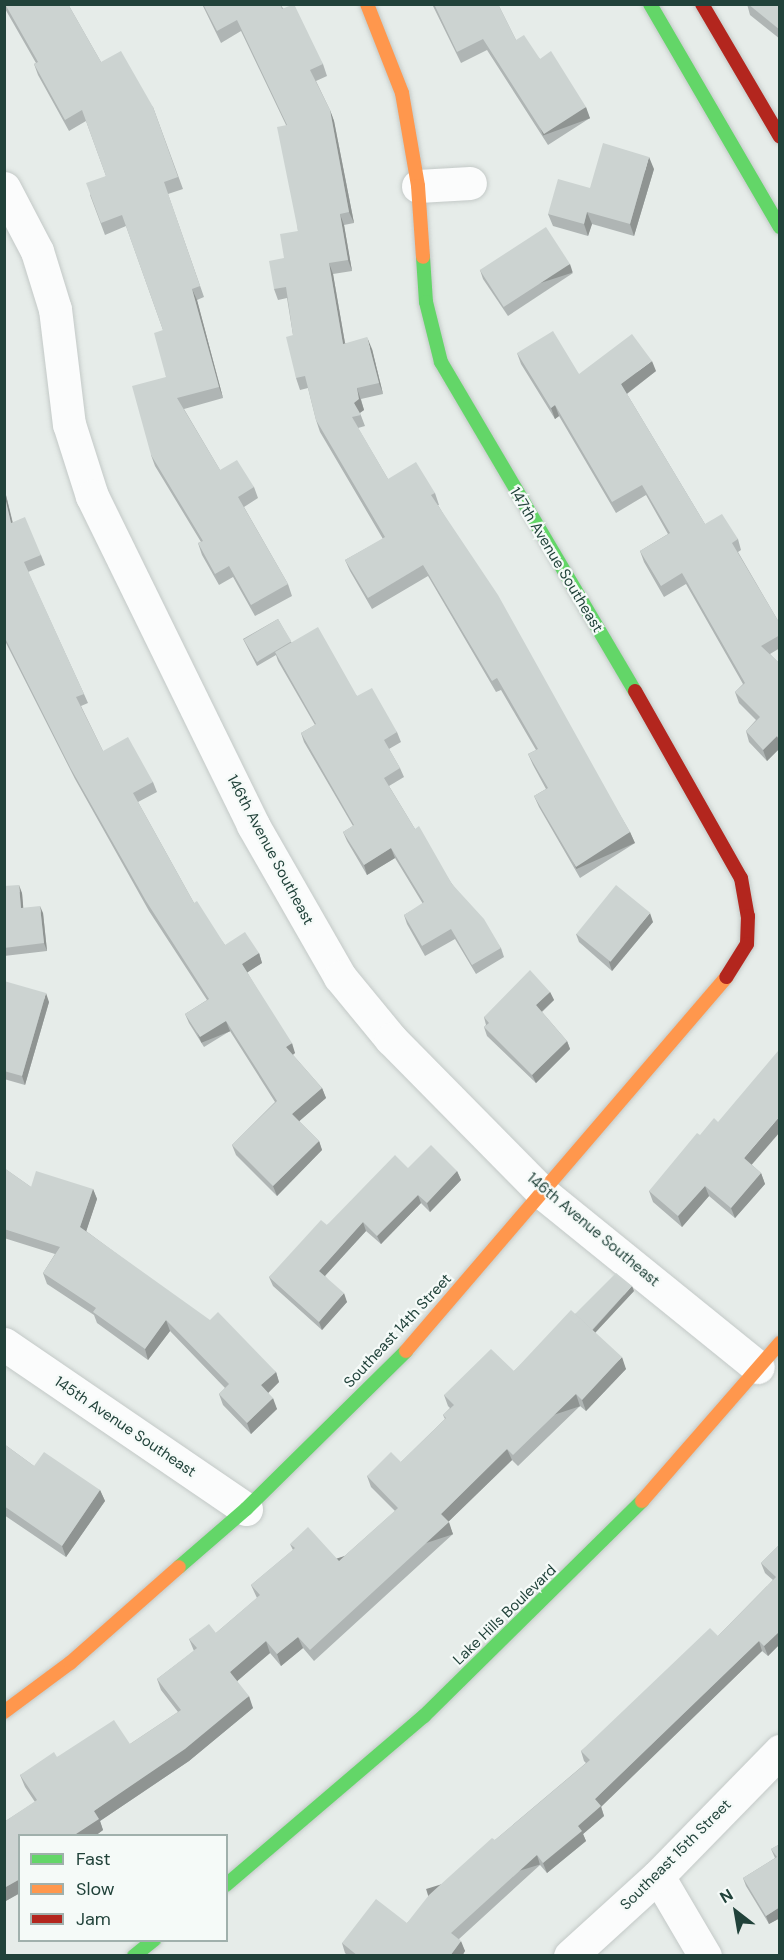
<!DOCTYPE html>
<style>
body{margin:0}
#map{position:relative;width:784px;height:1960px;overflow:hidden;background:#e6ece9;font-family:"DM Sans",sans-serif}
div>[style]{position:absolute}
.roads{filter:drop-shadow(0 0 2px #c3c9c7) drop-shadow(0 0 2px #c3c9c7)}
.street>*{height:33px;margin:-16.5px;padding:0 16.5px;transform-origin:16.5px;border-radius:16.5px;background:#fbfcfc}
.fast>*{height:14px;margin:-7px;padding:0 7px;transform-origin:7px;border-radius:7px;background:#63d668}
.slow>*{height:14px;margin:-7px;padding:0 7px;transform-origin:7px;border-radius:7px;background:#ff974d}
.jam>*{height:14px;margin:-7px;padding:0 7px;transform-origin:7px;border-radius:7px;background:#b3261e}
.wall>*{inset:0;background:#afb5b4}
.shaded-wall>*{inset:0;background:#8f9492;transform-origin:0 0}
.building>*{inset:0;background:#ccd3d1;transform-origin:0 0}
span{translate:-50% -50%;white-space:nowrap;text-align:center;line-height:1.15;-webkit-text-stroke:4.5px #f5faf8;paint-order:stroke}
.street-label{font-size:15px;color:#21423a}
.frame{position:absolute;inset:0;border:6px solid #21423a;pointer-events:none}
.legend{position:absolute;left:18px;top:1834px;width:210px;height:108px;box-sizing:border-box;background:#f5faf8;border:2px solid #a0b0ac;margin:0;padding:8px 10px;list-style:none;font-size:18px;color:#21423a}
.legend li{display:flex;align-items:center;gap:12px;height:30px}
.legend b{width:30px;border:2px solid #a0b0ac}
.north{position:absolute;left:706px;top:1882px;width:60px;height:60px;-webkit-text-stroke:4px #f5faf8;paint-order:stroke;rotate:329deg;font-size:16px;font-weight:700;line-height:24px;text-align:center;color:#21423a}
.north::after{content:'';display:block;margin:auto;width:21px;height:27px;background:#21423a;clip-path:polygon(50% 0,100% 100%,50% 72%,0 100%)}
</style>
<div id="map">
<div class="roads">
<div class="street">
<div style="left:418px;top:186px;width:52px;rotate:-3.3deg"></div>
<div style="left:4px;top:188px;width:71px;rotate:62.4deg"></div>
<div style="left:37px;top:251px;width:61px;rotate:72.8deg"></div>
<div style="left:55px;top:309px;width:116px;rotate:83.1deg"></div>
<div style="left:69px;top:424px;width:76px;rotate:72.3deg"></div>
<div style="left:92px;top:496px;width:366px;rotate:63.9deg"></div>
<div style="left:253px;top:825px;width:175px;rotate:60.2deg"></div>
<div style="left:340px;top:977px;width:80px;rotate:50.6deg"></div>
<div style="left:391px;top:1039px;width:218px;rotate:45.4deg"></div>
<div style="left:544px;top:1194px;width:275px;rotate:39deg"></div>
<div style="left:4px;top:1344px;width:293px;rotate:34.3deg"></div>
<div style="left:658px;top:1876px;width:93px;rotate:59.6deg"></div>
<div style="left:570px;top:1956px;width:119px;rotate:-42.3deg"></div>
<div style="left:658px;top:1876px;width:175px;rotate:-45.7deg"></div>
</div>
<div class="fast">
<div style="left:650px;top:4px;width:258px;rotate:59.8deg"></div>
<div style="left:423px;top:257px;width:45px;rotate:86.2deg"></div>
<div style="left:426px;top:302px;width:62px;rotate:76deg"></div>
<div style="left:441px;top:362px;width:382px;rotate:59.5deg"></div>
<div style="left:179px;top:1567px;width:89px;rotate:-40.9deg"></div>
<div style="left:246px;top:1509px;width:225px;rotate:-44.6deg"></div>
<div style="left:226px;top:1885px;width:260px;rotate:-40.5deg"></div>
<div style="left:424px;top:1716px;width:306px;rotate:-44.6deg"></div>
<div style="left:134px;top:1956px;width:26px;rotate:-39deg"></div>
</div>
<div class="slow">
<div style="left:367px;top:4px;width:96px;rotate:68.5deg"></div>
<div style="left:402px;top:93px;width:94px;rotate:80.2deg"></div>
<div style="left:418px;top:186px;width:71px;rotate:86deg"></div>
<div style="left:406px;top:1351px;width:492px;rotate:-49.4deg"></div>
<div style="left:642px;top:1501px;width:210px;rotate:-48.9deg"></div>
<div style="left:4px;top:1712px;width:82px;rotate:-36.6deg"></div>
<div style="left:70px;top:1663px;width:145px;rotate:-41.4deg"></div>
</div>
<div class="jam">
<div style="left:702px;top:4px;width:154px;rotate:59.6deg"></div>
<div style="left:635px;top:691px;width:215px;rotate:60.5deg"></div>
<div style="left:741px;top:878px;width:39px;rotate:80deg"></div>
<div style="left:748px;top:916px;width:28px;rotate:92deg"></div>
<div style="left:747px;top:944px;width:39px;rotate:122deg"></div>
</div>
</div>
<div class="wall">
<div style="clip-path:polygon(4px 4px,68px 4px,101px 62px,153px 107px,183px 189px,168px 194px,204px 297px,197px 300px,223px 398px,184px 409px,220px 470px,254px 487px,258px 498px,244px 507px,288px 584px,292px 596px,255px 616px,233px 577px,219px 585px,202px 555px,198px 543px,201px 542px,155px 466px,151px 455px,166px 377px,163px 330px,126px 226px,105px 235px,90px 195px,106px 176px,86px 121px,69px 131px,38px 75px,34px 64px,36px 63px,4px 7px)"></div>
<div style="clip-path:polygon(202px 4px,280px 4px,323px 64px,327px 76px,316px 81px,330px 110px,334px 121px,354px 223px,344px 225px,352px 271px,333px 274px,345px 343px,372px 349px,383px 394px,361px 399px,364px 410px,360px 413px,365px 426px,358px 428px,388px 479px,435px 493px,439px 505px,438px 505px,630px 832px,635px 843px,580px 878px,539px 807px,534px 796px,546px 789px,533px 765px,528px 754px,536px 750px,501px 690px,496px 692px,428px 576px,372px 609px,350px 571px,345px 560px,383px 539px,320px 432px,316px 420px,308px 388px,300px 390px,296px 378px,293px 335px,287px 298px,278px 300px,274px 289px,284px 258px,298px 231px,286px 125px,241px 31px,221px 43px)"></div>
<div style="clip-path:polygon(432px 4px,498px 4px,516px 40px,540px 59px,590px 118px,548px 145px,487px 50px,461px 63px)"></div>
<div style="clip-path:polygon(747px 4px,780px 4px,780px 39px,750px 15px)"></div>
<div style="clip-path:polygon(654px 169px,634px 236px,592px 224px,588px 236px,553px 226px,548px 214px,590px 188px)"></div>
<div style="clip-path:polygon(480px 270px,573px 273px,508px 316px,483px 279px)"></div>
<div style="clip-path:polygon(517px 353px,579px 374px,656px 371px,627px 394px,705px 524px,738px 539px,741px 550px,738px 552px,780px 624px,780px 648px,770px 654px,780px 664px,780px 748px,767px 761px,749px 742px,746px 731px,756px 720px,739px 703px,735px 692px,743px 684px,686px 584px,664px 597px,644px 562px,640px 551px,668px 534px,646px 495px,616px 513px,559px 416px,555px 419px,521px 364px)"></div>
<div style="clip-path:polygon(4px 487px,13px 523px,41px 555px,45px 565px,28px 572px,84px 694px,88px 703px,81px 706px,103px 751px,153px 782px,157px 792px,138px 802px,194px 903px,225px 945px,259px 953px,262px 963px,247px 972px,295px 1053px,293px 1055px,322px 1088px,326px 1098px,299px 1121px,319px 1141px,322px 1150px,277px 1196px,236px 1155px,232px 1145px,275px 1102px,230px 1031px,204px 1047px,189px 1023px,185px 1014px,207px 1000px,149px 911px,75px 779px,4px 639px)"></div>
<div style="clip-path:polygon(278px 619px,291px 642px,357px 696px,397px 732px,401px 742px,389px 749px,400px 768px,404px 777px,389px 786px,415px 829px,452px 884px,501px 948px,504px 957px,476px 974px,455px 939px,425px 956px,407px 924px,404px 915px,423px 904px,395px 858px,367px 875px,347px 841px,343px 832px,353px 826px,304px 742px,301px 733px,315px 725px,278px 661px,276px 655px,257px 666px,243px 639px)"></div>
<div style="clip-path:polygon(4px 886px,22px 893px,23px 908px,43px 913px,47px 951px,4px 956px)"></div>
<div style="clip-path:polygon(653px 922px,612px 971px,579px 942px,576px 934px)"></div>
<div style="clip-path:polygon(4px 981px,49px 1002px,25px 1085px,4px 1079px)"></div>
<div style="clip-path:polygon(550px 992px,554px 1000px,542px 1012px,567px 1041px,570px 1049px,536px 1083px,487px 1036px,484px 1027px,486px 1025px,484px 1017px)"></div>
<div style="clip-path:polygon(752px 1165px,761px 1173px,765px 1184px,735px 1218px,709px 1196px,682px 1227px,653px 1202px,649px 1191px)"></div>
<div style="clip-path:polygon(4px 1168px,31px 1187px,93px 1189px,97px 1199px,86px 1231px,276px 1372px,279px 1382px,268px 1393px,277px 1409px,251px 1434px,223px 1405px,219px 1394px,225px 1388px,170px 1331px,148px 1360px,97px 1323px,94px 1315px,47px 1284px,43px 1273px,55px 1254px,4px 1238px)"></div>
<div style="clip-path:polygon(408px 1168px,457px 1171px,461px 1180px,430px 1212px,421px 1203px,381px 1244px,366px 1231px,325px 1276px,347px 1302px,322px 1330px,273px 1286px,269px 1277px,327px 1225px)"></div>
<div style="clip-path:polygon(634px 1291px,595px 1333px,626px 1369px,586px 1411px,580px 1406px,518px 1466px,512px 1460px,448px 1522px,453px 1534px,314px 1661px,303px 1648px,281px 1666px,270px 1653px,237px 1681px,253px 1708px,189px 1761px,100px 1821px,103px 1830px,95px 1836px,20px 1836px,20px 1893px,4px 1902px,4px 1822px,35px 1802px,25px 1787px,20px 1775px,57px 1757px,130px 1744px,178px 1712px,161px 1690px,157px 1679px,194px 1651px,189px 1639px,216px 1633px,257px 1598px,251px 1585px,293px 1550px,290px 1544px,339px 1561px,395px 1511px,371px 1487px,367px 1476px,401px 1462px,445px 1419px,443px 1415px,450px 1408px,448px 1406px,444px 1395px,514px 1371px,575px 1314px)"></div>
<div style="clip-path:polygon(4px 1444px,34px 1466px,100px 1490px,105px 1501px,66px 1557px,4px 1515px)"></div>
<div style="clip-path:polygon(780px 1544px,780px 1644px,768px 1656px,762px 1651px,601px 1806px,604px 1816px,583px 1834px,586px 1841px,547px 1873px,540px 1865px,459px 1939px,465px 1951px,462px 1956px,348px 1956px,345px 1953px,342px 1943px,407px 1923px,495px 1840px,586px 1763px,584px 1761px,581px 1751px,718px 1636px,773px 1580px,765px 1573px,761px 1563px)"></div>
<div style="clip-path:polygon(780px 1844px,780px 1918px,769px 1924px,746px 1886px,743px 1878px,775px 1858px,771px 1849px)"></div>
</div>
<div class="shaded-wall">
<div style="left:586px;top:107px;width:12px;height:50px;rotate:70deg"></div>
<div style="clip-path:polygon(330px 110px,334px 121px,354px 223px,349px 212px)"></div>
<div style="clip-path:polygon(649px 157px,654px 169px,634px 236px,630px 224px)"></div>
<div style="clip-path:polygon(587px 212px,592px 224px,588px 236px,584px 224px)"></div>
<div style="clip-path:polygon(340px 214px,344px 225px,352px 271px,348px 260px)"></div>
<div style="clip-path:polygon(329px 263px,333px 274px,347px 355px,343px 344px)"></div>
<div style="left:570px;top:264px;width:9px;height:79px;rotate:72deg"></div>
<div style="clip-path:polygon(192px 289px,197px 300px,223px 398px,219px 387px)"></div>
<div style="clip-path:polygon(367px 337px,372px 349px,383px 394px,379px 383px)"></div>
<div style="clip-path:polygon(652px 361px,656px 371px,625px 395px,621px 384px)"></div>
<div style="clip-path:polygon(357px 388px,364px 410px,358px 414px,354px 403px)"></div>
<div style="clip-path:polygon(555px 405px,559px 416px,555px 419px,551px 408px)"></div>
<div style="clip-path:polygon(4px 487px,15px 533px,11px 523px,4px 493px)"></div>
<div style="clip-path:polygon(777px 736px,780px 744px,780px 748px,767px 761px,763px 750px)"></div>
<div style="left:630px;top:832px;width:12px;height:64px;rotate:66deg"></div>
<div style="clip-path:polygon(391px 848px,395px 858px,367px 875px,364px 865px)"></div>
<div style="clip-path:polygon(19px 885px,22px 893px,24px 916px,21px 908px)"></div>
<div style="clip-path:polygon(40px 906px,43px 913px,47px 951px,44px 943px)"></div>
<div style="clip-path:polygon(650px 913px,653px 922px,612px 971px,609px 962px)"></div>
<div style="clip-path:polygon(259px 953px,262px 963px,245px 974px,242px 964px)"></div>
<div style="clip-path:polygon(550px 992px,554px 1000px,539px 1014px,536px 1005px)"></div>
<div style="clip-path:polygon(46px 993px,49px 1002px,25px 1085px,22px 1076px)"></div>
<div style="left:226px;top:1021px;width:11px;height:31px;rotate:68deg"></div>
<div style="clip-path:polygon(567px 1041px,570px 1049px,536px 1083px,532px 1075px)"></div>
<div style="clip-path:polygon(292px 1043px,295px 1053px,289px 1057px,286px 1047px)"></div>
<div style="clip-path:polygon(322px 1088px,326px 1098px,296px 1124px,292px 1114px)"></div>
<div style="clip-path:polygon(780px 1116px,780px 1132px,748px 1169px,744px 1158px)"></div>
<div style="clip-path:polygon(319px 1141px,322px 1150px,277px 1196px,273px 1186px)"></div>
<div style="clip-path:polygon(457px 1171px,461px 1180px,430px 1212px,427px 1203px)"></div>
<div style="clip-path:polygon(761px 1173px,765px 1184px,735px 1218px,731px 1208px)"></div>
<div style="clip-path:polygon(705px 1186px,709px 1196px,682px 1227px,678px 1216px)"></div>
<div style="clip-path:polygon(93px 1189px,97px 1199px,84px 1238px,80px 1227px)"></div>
<div style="clip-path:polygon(418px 1195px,421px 1203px,381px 1244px,377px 1236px)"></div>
<div style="clip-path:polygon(363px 1222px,366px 1231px,322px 1279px,319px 1271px)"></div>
<div style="clip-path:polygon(632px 1286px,634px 1291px,592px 1336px,591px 1332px)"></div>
<div style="clip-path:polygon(344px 1293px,347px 1302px,322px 1330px,319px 1322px)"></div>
<div style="clip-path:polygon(166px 1320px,170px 1331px,148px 1360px,145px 1349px)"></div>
<div style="clip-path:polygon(622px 1357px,626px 1369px,586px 1411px,582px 1400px)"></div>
<div style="clip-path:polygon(276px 1372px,279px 1382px,265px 1396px,261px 1385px)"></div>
<div style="left:576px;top:1394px;width:13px;height:88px;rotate:72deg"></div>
<div style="clip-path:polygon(273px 1398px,277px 1409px,251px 1434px,247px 1423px)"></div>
<div style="clip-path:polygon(507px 1449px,512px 1460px,445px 1525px,441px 1514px)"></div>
<div style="clip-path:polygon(100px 1490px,105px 1501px,66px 1557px,62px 1546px)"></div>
<div style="left:449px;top:1522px;width:13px;height:189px;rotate:72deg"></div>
<div style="clip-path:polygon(780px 1631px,780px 1644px,768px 1656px,764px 1646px)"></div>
<div style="clip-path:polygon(298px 1637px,303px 1648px,281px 1666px,277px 1654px)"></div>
<div style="clip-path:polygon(266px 1641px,270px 1653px,235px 1683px,230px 1672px)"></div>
<div style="clip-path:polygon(759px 1641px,762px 1651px,601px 1807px,604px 1816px,583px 1834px,586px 1841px,547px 1873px,543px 1863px,578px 1826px,595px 1799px)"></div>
<div style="clip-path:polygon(249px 1696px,253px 1708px,189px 1761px,100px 1821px,103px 1830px,95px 1836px,73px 1836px,94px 1811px)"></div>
<div style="left:537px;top:1855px;width:10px;height:116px;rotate:73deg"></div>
<div style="clip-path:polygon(20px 1879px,20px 1893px,4px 1902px,4px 1888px)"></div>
<div style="clip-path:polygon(780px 1907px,780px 1918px,769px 1924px,766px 1916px)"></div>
<div style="clip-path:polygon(461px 1941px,465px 1951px,462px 1956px,450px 1956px)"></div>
</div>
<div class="building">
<div style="clip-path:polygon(5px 4px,68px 4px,101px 62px,121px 51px,153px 107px,178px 177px,164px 182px,200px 286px,192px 289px,219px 387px,177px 398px,220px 470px,237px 460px,254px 487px,238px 497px,288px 584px,251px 605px,229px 566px,215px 574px,198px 543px,203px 541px,151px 455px,132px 386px,166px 377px,154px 333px,163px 330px,122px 215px,101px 223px,86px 183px,106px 176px,82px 110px,65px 120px,34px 64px,38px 62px)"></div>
<div style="clip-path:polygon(203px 4px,280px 4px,282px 9px,294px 4px,323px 64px,310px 70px,330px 110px,349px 212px,340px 214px,348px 260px,329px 263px,343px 344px,367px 337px,379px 383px,357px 388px,359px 399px,354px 403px,361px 415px,352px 417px,388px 479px,416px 462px,435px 493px,431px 495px,498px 595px,630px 832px,576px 867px,534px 796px,548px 788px,528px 754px,538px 749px,497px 678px,492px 681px,423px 565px,368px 598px,345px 560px,385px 537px,316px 420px,305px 376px,296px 378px,286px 337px,293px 335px,286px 287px,274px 289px,269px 261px,284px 258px,280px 234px,298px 231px,277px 127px,287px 125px,237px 20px,217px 31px)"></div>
<div style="clip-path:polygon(434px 4px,498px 4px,516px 40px,524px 35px,540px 59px,551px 51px,586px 107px,544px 134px,483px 39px,457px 52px)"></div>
<div style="clip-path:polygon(748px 4px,780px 4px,780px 30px)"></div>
<div style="clip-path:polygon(603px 143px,649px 157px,630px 224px,587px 212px,584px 224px,548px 214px,558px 179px,590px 188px)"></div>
<div style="left:546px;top:227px;width:44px;height:79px;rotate:57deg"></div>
<div style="clip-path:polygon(553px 331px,579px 374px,632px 334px,652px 361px,621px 384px,705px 524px,722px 514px,738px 539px,732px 543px,780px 624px,780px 635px,761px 646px,780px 664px,780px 741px,777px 736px,763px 750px,746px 731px,760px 717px,735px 692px,745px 683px,682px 573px,661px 586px,640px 551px,670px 533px,642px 485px,612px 502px,555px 405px,551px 408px,517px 353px)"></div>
<div style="clip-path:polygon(4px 493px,11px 523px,25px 517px,41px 555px,24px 562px,84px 694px,76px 697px,103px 751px,128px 737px,153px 782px,133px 793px,194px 903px,197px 901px,225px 945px,245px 932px,259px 953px,242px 964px,292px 1043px,286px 1047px,322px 1088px,292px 1114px,319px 1141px,273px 1186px,232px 1145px,277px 1101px,226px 1021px,200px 1037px,185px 1014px,209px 999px,146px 901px,71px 769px,4px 636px)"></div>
<div style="left:278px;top:619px;width:26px;height:40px;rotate:59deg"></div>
<div style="clip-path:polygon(318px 627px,357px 696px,372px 688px,397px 732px,384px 740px,400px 768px,384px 778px,415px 829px,419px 826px,452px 884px,484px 919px,501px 948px,472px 965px,451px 929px,422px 946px,404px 915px,424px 902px,391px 848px,364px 865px,343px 832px,354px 825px,301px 733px,316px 724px,275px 652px)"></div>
<div style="clip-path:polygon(19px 885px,21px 908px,40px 906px,44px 943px,4px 948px,4px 886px)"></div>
<div style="left:616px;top:885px;width:44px;height:63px;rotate:39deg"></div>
<div style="clip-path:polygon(530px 970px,550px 992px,536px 1005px,567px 1041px,532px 1075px,484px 1027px,489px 1023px,484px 1017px)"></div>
<div style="clip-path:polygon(4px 981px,46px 993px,22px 1076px,4px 1071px)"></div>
<div style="clip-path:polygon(778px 1051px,780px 1052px,780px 1116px,744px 1158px,761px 1173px,731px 1208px,705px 1186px,678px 1216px,649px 1191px,697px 1133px,700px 1135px,714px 1118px,718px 1122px)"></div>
<div style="clip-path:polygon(431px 1145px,457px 1171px,427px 1203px,418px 1195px,377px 1236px,363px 1222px,319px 1271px,344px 1293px,319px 1322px,269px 1277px,321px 1220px,327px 1225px,395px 1155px,408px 1168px)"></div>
<div style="clip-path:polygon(4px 1168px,31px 1187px,36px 1171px,93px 1189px,80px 1227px,210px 1320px,218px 1312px,276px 1372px,261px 1385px,273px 1398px,247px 1423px,219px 1394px,229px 1384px,166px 1320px,145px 1349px,93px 1312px,96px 1308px,43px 1273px,60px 1247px,4px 1229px)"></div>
<div style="clip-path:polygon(616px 1273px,632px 1286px,592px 1330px,575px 1314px)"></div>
<div style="clip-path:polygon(571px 1310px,622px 1357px,582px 1400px,576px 1394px,513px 1455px,507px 1449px,441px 1514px,449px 1522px,310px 1650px,298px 1637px,277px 1654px,266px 1641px,230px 1672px,249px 1696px,185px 1749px,94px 1811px,99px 1819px,73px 1836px,20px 1836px,20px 1879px,4px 1888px,4px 1822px,37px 1800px,20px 1775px,54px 1752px,57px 1757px,114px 1720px,130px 1744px,181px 1710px,157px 1679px,197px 1648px,189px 1639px,209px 1624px,216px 1633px,260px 1595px,251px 1585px,295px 1548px,290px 1544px,308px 1527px,339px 1561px,398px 1508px,367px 1476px,391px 1452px,401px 1462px,446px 1418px,443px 1415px,454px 1405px,444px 1395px,491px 1349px,514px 1371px)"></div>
<div style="clip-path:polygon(4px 1444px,34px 1466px,44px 1452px,100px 1490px,62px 1546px,4px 1506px)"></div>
<div style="clip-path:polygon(780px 1544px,780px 1631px,764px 1646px,759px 1641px,595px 1799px,601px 1806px,578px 1826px,582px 1831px,543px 1863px,537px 1855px,451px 1933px,461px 1941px,450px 1956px,358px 1956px,342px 1943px,376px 1899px,407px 1923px,429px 1895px,492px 1838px,495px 1840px,590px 1760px,581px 1751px,710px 1628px,718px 1636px,776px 1577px,761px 1563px)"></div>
<div style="clip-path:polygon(780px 1844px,780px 1907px,766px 1916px,743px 1878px,777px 1857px,771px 1849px)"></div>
</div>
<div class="street-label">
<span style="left:556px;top:560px;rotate:59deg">147th Avenue Southeast</span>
<span style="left:270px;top:850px;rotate:62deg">146th Avenue Southeast</span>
<span style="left:593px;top:1230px;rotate:40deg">146th Avenue Southeast</span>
<span style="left:398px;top:1331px;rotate:-47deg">Southeast 14th Street</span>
<span style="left:125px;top:1427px;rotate:34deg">145th Avenue Southeast</span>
<span style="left:505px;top:1615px;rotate:-44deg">Lake Hills Boulevard</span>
<span style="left:676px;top:1855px;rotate:-45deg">Southeast 15th Street</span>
</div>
<div class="frame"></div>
<ul class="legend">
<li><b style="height:8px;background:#63d668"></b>Fast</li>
<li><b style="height:8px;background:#ff974d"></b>Slow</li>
<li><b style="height:8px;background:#b3261e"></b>Jam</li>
</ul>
<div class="north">N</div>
</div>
